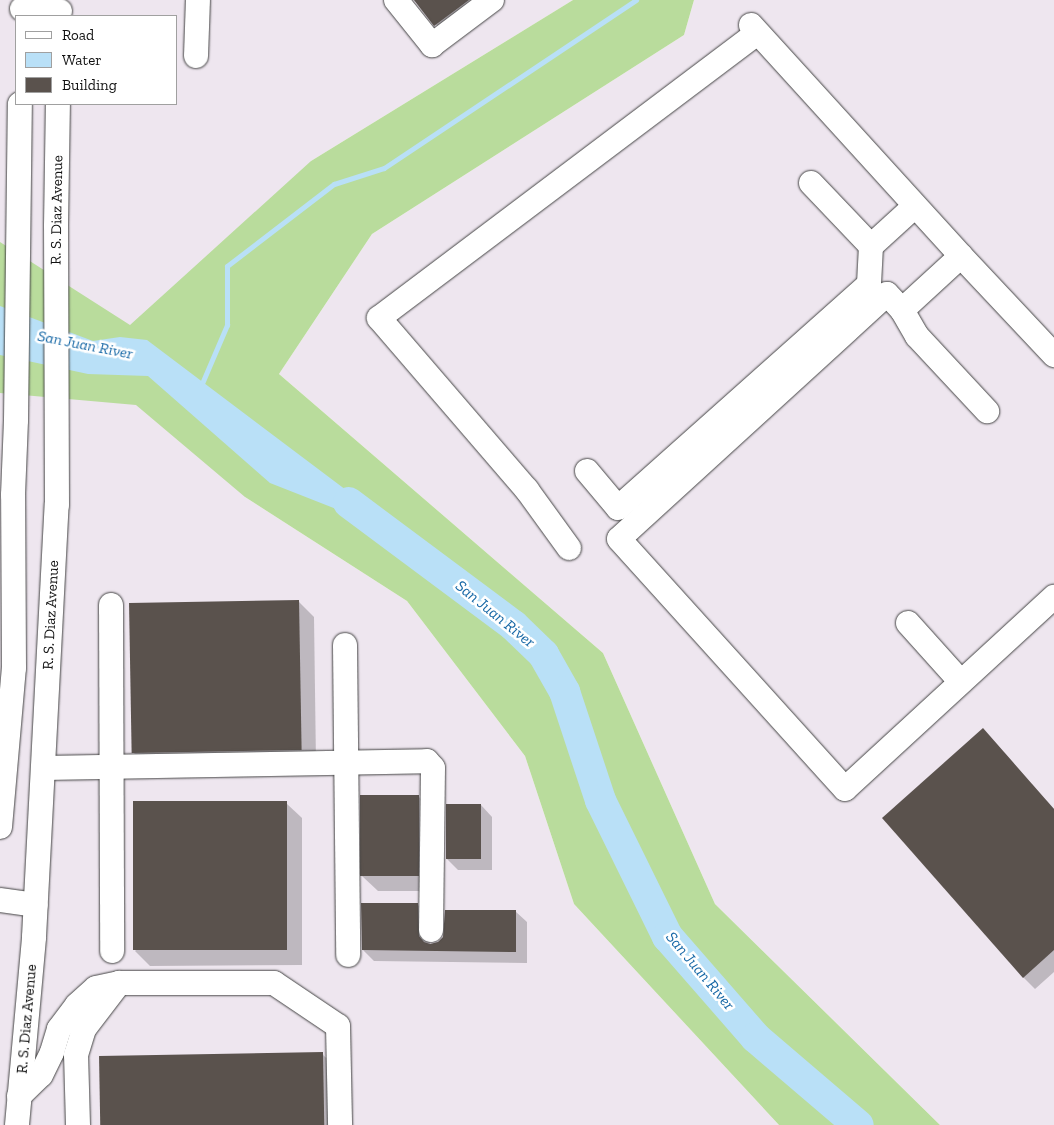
<!DOCTYPE html>
<style>
body{margin:0}
#map{position:relative;width:1054px;height:1125px;overflow:hidden;background:#fffdf5;font-family:"Zilla Slab",serif}
div>[style]{position:absolute}
.industrial>*{inset:0;background:#eee6ef}
.forest>*{inset:0;background:#b9dc9c}
.water>*{inset:0;background:#b9e0f7}
.shadow>*{inset:0;background:#0003}
.stream>*{height:5px;margin:-2.5px;padding:0 2.5px;transform-origin:2.5px;border-radius:2.5px;background:#b9e0f7}
.river>*{height:31px;margin:-15.5px;padding:0 15.5px;transform-origin:15.5px;border-radius:15.5px;background:#b9e0f7}
.building>*{inset:0;background:#5a524d;transform-origin:0 0}
.roads{filter:drop-shadow(0 0 1px #444) drop-shadow(0 0 1px #444)}
.minor>*{height:24px;margin:-12px;padding:0 12px;transform-origin:12px;border-radius:12px;background:#fff}
span{translate:-50% -50%;white-space:nowrap;text-align:center;line-height:1.15;-webkit-text-stroke:5px #fff;paint-order:stroke}
.street-label{font-size:15px;color:#111}
.water-label{font-size:16px;color:#1768a6;font-style:italic}
.legend{position:absolute;left:15px;top:15px;width:162px;height:90px;box-sizing:border-box;background:#fff;border:1px solid #a0a0a0;margin:0;padding:6px 9px;list-style:none;font-size:15px;color:#111}
.legend li{display:flex;align-items:center;gap:10px;height:25px}
.legend b{width:25px;border:1px solid #a0a0a0}
</style>
<div id="map">
<div class="industrial">
<div style="clip-path:polygon(evenodd,0 0,573px 0,311px 161px,245px 497px,407px 601px,525px 756px,574px 904px,779px 1125px,0 1125px,0 0,16px 16px,176px 16px,176px 104px,16px 104px,16px 16px)"></div>
<div style="clip-path:polygon(694px 0,1054px 0,1054px 1125px,940px 1125px,715px 904px,603px 653px,279px 374px,372px 234px,684px 35px)"></div>
</div>
<div class="forest">
<div style="clip-path:polygon(573px 0,694px 0,684px 35px,372px 234px,279px 374px,603px 653px,715px 904px,940px 1125px,779px 1125px,574px 904px,525px 756px,407px 601px,245px 497px,136px 405px,0 393px,0 242px,130px 325px,311px 161px)"></div>
</div>
<div class="water">
<div style="clip-path:polygon(0 306px,93px 341px,120px 337px,147px 340px,354px 496px,382px 527px,270px 483px,148px 376px,88px 374px,0 355px)"></div>
</div>
<div class="shadow">
<div style="clip-path:polygon(414px 0,496px 0,447px 37px)"></div>
<div style="clip-path:polygon(299px 602px,314px 617px,316px 764px,148px 768px,133px 752px)"></div>
<div style="clip-path:polygon(994px 741px,1054px 809px,1054px 972px,1035px 989px,1023px 977px)"></div>
<div style="clip-path:polygon(418px 796px,434px 812px,433px 891px,378px 891px,362px 876px)"></div>
<div style="clip-path:polygon(286px 803px,302px 818px,302px 965px,150px 966px,135px 951px)"></div>
<div style="clip-path:polygon(481px 805px,492px 817px,492px 870px,458px 870px,447px 859px)"></div>
<div style="clip-path:polygon(417px 904px,429px 916px,430px 945px,515px 911px,527px 922px,527px 963px,374px 961px,363px 950px)"></div>
<div style="clip-path:polygon(322px 1054px,338px 1069px,338px 1125px,101px 1125px)"></div>
</div>
<div class="stream">
<div style="left:200px;top:388px;width:69px;rotate:-66.8deg"></div>
<div style="left:227px;top:325px;width:59px;rotate:-90deg"></div>
<div style="left:227px;top:266px;width:135px;rotate:-37.5deg"></div>
<div style="left:334px;top:184px;width:52px;rotate:-17.7deg"></div>
<div style="left:384px;top:168px;width:303px;rotate:-33.7deg"></div>
</div>
<div class="river">
<div style="left:348px;top:502px;width:206px;rotate:36.7deg"></div>
<div style="left:513px;top:625px;width:42px;rotate:44deg"></div>
<div style="left:543px;top:654px;width:43px;rotate:60.4deg"></div>
<div style="left:564px;top:691px;width:115px;rotate:71.7deg"></div>
<div style="left:600px;top:800px;width:152px;rotate:63.8deg"></div>
<div style="left:667px;top:936px;width:134px;rotate:48.9deg"></div>
<div style="left:755px;top:1037px;width:135px;rotate:40.5deg"></div>
</div>
<div class="building">
<div style="clip-path:polygon(414px 0,469px 0,434px 26px)"></div>
<div style="left:299px;top:600px;width:150px;height:170px;rotate:89deg"></div>
<div style="clip-path:polygon(983px 728px,1054px 809px,1054px 950px,1023px 978px,882px 818px)"></div>
<div style="left:360px;top:795px;width:59px;height:81px"></div>
<div style="left:287px;top:801px;width:149px;height:154px;rotate:90deg"></div>
<div style="left:446px;top:804px;width:35px;height:55px"></div>
<div style="clip-path:polygon(361px 903px,418px 903px,419px 936px,424px 942px,430px 944px,438px 942px,443px 937px,445px 910px,516px 910px,516px 952px,362px 950px)"></div>
<div style="left:323px;top:1052px;width:73px;height:224px;rotate:89deg"></div>
</div>
<div class="roads">
<div class="minor">
<div style="left:396px;top:0;width:58px;rotate:51.3deg"></div>
<div style="left:432px;top:45px;width:75px;rotate:-36.9deg"></div>
<div style="left:22px;top:9px;width:38px;rotate:3deg"></div>
<div style="left:751px;top:25px;width:312px;rotate:47.7deg"></div>
<div style="left:961px;top:256px;width:136px;rotate:46.8deg"></div>
<div style="left:196px;top:56px;width:56px;rotate:-88deg"></div>
<div style="left:811px;top:183px;width:87px;rotate:46.4deg"></div>
<div style="left:961px;top:256px;width:80px;rotate:137.5deg"></div>
<div style="left:902px;top:310px;width:22px;rotate:-133deg"></div>
<div style="left:887px;top:294px;width:363px;rotate:137.6deg"></div>
<div style="left:619px;top:539px;width:337px;rotate:47.9deg"></div>
<div style="left:845px;top:789px;width:284px;rotate:-42.6deg"></div>
<div style="left:902px;top:310px;width:30px;rotate:60deg"></div>
<div style="left:917px;top:336px;width:103px;rotate:47deg"></div>
<div style="left:587px;top:471px;width:48px;rotate:50deg"></div>
<div style="left:618px;top:508px;width:336px;rotate:-41.7deg"></div>
<div style="left:869px;top:284px;width:38px;rotate:-87deg"></div>
<div style="left:871px;top:246px;width:59px;rotate:-42.3deg"></div>
<div style="left:569px;top:548px;width:72px;rotate:-125.9deg"></div>
<div style="left:527px;top:490px;width:227px;rotate:-130.7deg"></div>
<div style="left:379px;top:318px;width:473px;rotate:-37deg"></div>
<div style="left:111px;top:605px;width:346px;rotate:89.8deg"></div>
<div style="left:908px;top:623px;width:79px;rotate:48.1deg"></div>
<div style="left:345px;top:645px;width:310px;rotate:89.4deg"></div>
<div style="left:44px;top:768px;width:383px;rotate:-1deg"></div>
<div style="left:427px;top:761px;width:9px;rotate:49deg"></div>
<div style="left:433px;top:768px;width:162px;rotate:90.7deg"></div>
<div style="left:0;top:827px;width:160px;rotate:-85deg"></div>
<div style="left:14px;top:668px;width:173px;rotate:-90.3deg"></div>
<div style="left:13px;top:495px;width:75px;rotate:-87.7deg"></div>
<div style="left:16px;top:420px;width:316px;rotate:-89.3deg"></div>
<div style="left:0;top:900px;width:36px;rotate:8deg"></div>
<div style="left:19px;top:1096px;width:30px;rotate:-44deg"></div>
<div style="left:41px;top:1075px;width:25px;rotate:-64deg"></div>
<div style="left:52px;top:1052px;width:24px;rotate:-73deg"></div>
<div style="left:59px;top:1029px;width:30px;rotate:-53deg"></div>
<div style="left:77px;top:1005px;width:25px;rotate:-42deg"></div>
<div style="left:96px;top:988px;width:24px;rotate:-12deg"></div>
<div style="left:17px;top:1125px;width:189px;rotate:-84.8deg"></div>
<div style="left:34px;top:937px;width:433px;rotate:-87deg"></div>
<div style="left:57px;top:505px;width:279px;rotate:-90.2deg"></div>
<div style="left:56px;top:226px;width:122px;rotate:-89.1deg"></div>
<div style="left:78px;top:1125px;width:70px;rotate:-91.6deg"></div>
<div style="left:76px;top:1055px;width:27px;rotate:-73deg"></div>
<div style="left:84px;top:1029px;width:58px;rotate:-52.7deg"></div>
<div style="left:119px;top:983px;width:155px"></div>
<div style="left:274px;top:983px;width:77px;rotate:33.9deg"></div>
<div style="left:338px;top:1026px;width:99px;rotate:88.8deg"></div>
</div>
</div>
<div class="street-label">
<span style="left:57px;top:210px;rotate:-89deg">R. S. Diaz Avenue</span>
<span style="left:51px;top:615px;rotate:-87deg">R. S. Diaz Avenue</span>
<span style="left:27px;top:1019px;rotate:-85deg">R. S. Diaz Avenue</span>
</div>
<div class="water-label">
<span style="left:85px;top:345px;rotate:11deg">San Juan River</span>
<span style="left:495px;top:614px;rotate:39deg">San Juan River</span>
<span style="left:700px;top:971px;rotate:50deg">San Juan River</span>
</div>
<ul class="legend">
<li><b style="height:6px;background:#fff"></b>Road</li>
<li><b style="height:14px;background:#b9e0f7"></b>Water</li>
<li><b style="height:14px;background:#5a524d"></b>Building</li>
</ul>
</div>
